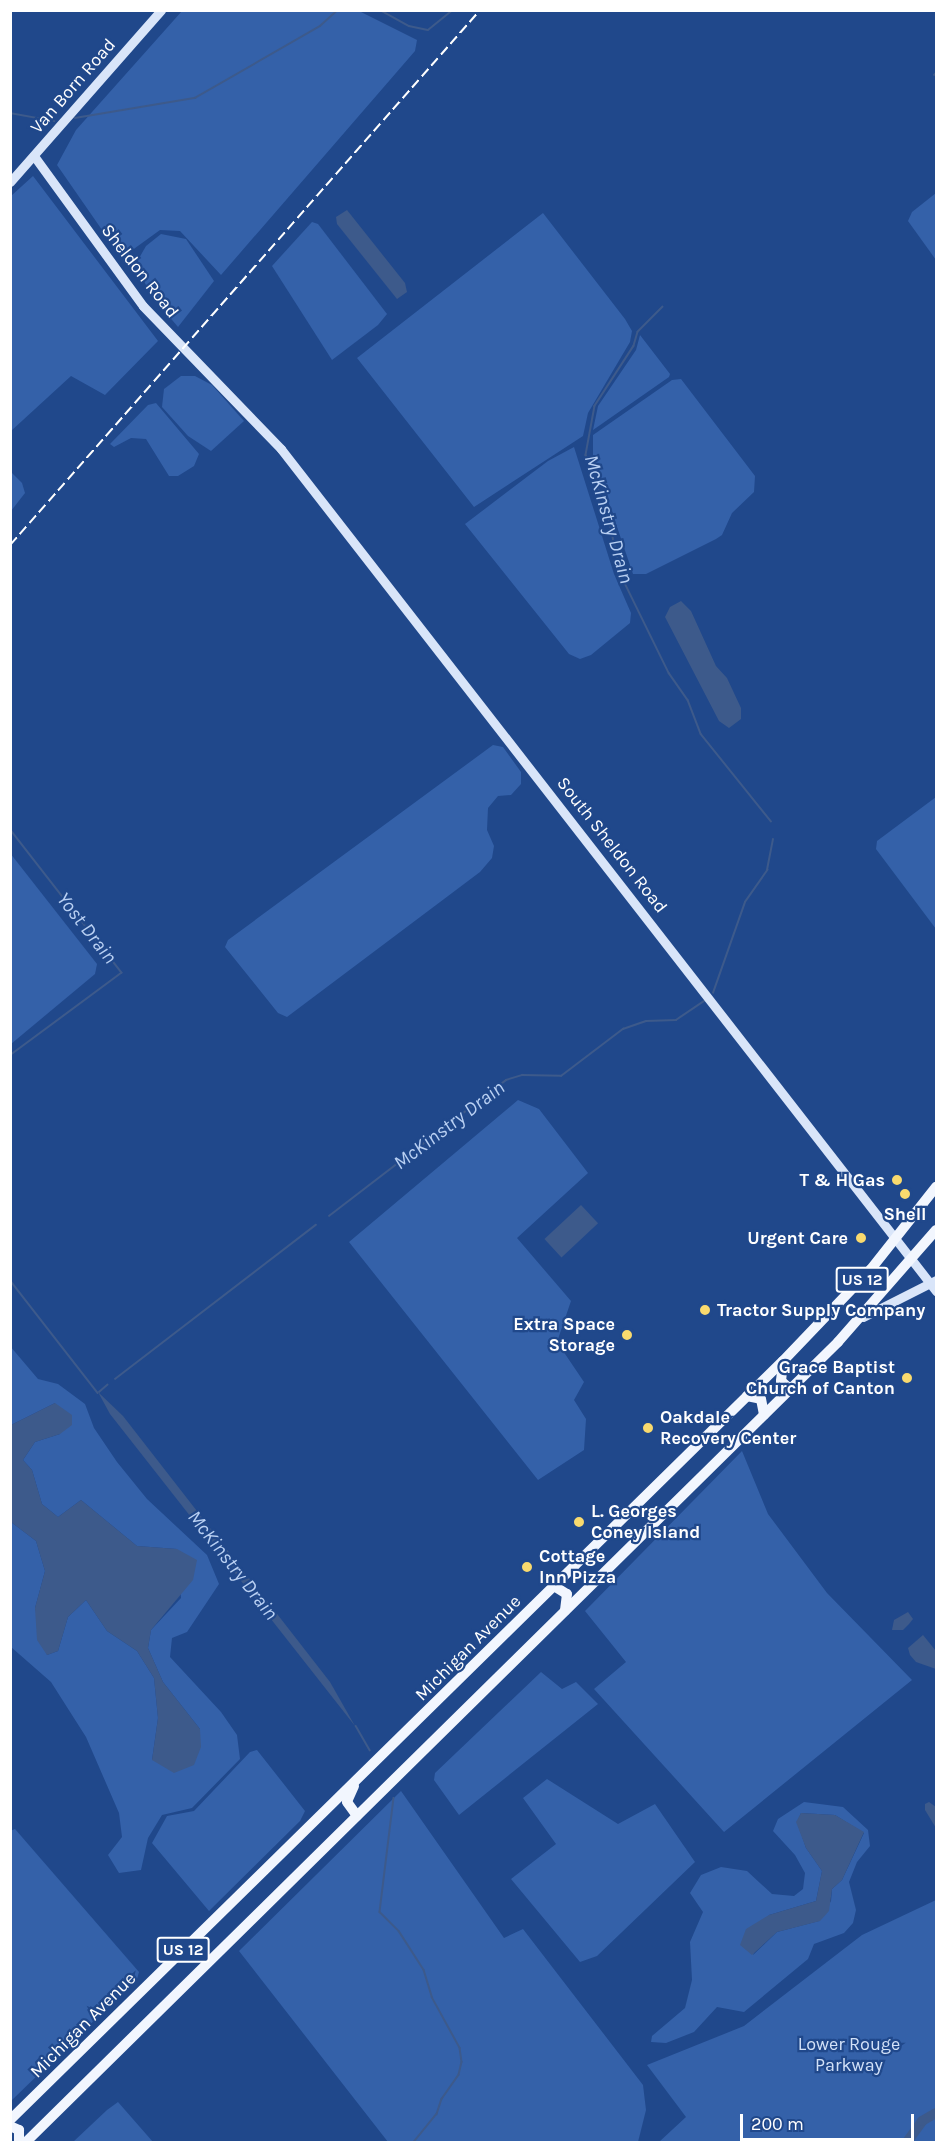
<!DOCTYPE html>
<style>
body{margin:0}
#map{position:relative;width:947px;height:2153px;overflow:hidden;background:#20488b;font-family:Karla,sans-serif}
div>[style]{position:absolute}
.green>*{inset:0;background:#3461a9}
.water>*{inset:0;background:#3d5a8b;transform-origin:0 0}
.stream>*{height:1.5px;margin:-0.75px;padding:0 0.75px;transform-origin:0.75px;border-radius:0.75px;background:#3d5a8b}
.river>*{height:10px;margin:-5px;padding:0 5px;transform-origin:5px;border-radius:5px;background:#3d5a8b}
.secondary>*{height:9px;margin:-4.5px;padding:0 4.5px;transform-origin:4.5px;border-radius:4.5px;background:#d9e5f9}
.primary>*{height:10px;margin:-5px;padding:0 5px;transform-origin:5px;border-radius:5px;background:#f2f6fe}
.rail>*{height:1.5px;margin-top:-0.75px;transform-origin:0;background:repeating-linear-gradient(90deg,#fff 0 10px,transparent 0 14.5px)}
.dots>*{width:16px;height:16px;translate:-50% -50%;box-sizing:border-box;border:3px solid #20488b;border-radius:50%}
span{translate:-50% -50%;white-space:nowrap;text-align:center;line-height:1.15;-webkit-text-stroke:4.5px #20488b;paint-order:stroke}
.shield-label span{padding:2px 4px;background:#20488b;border:2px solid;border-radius:4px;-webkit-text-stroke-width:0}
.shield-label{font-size:16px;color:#fff;font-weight:700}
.street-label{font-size:18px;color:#fff}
.poi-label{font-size:18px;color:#fff;font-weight:700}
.right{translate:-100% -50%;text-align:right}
.left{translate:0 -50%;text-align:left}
.park-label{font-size:18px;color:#d2e1f8}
.water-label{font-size:20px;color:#b9d0f3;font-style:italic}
.frame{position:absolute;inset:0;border:12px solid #fff;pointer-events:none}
.scale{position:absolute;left:740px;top:2114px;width:174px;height:27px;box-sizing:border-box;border:3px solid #fff;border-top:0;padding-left:8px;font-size:18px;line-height:21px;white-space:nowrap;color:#fff;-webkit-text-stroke:4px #20488b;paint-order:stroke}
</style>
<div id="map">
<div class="green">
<div style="clip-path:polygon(182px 11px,359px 11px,417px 40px,415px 51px,221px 275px,180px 231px,160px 230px,131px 251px,120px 248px,109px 240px,57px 165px,76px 130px)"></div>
<div style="clip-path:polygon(33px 176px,158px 341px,105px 395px,71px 376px,11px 431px,11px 196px)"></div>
<div style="clip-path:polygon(936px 193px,936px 260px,908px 221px,912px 212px)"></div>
<div style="clip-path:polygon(543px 213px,625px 319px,632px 331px,630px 342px,588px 413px,583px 436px,474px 507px,357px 358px)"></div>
<div style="clip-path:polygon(312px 222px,318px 224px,387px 314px,378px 325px,332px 360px,272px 266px)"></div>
<div style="clip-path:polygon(161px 234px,186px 239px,214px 281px,178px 327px,151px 295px,139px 271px,138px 260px,146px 246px)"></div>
<div style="clip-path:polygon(640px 335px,670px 374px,669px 377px,593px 430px,598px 406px,636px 350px)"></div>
<div style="clip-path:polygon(181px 376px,195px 376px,212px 385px,244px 421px,211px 451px,188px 436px,162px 407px,164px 389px)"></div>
<div style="clip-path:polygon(681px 379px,755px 476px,754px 492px,732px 513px,722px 535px,716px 539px,646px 574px,633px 574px,593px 456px,593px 435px,672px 380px)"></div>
<div style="clip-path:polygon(156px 403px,199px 454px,194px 466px,178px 476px,169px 476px,146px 439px,131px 438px,114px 447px,110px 444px,148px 405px)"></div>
<div style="clip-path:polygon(574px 447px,614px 574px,631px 613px,630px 623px,591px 655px,580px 659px,569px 654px,465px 524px,548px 461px)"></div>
<div style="clip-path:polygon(11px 472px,22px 483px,25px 493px,11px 511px)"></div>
<div style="clip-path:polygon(493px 745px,503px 747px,521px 772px,521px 784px,511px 795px,498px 796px,488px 808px,487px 830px,494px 846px,492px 858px,480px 872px,287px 1017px,278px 1013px,225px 947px,228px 940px)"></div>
<div style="clip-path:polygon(936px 797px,936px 929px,876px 849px,877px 841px)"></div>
<div style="clip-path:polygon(10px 853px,97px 964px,95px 974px,11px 1044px)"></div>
<div style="clip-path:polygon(518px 1100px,539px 1109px,588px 1173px,517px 1238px,571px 1301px,557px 1342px,584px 1382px,574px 1400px,586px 1419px,584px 1450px,538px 1480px,349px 1242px)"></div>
<div style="clip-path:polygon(10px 1346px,38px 1379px,58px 1384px,85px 1404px,94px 1428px,117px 1462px,147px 1499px,207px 1555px,219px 1584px,187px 1632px,172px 1638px,170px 1657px,221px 1712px,237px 1735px,240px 1759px,192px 1808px,162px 1815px,148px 1838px,141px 1870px,119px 1873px,108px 1855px,122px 1837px,119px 1813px,86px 1737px,51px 1682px,11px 1647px,11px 1522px,36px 1541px,45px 1571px,35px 1608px,47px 1655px,58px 1651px,68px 1617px,86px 1600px,107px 1631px,137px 1651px,154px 1678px,158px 1718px,152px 1760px,200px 1729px,163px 1682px,148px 1648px,151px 1630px,181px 1598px,177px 1549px,137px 1546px,81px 1500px,58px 1517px,42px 1504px,32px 1470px,23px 1460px,35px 1442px,60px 1434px,55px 1403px,11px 1425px)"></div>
<div style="clip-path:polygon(742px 1451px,768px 1514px,827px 1593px,912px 1680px,724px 1832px,594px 1689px,626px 1662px,585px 1611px)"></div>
<div style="clip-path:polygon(541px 1672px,562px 1689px,576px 1682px,598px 1704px,459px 1815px,434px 1780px,435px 1773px)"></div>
<div style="clip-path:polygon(257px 1750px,305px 1811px,300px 1821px,209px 1911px,152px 1843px,167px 1816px,194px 1811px,250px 1752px)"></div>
<div style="clip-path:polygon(547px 1779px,618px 1824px,655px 1804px,695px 1862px,597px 1956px,580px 1962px,511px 1879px,556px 1844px,523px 1798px)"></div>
<div style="clip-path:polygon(401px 1791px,504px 1938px,523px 1929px,643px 2085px,646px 2110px,638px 2142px,388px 2142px,239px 1951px)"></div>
<div style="clip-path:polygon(evenodd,804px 1802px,843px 1807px,868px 1830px,870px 1846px,857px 1862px,849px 1882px,856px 1910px,853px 1923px,844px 1933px,814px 1944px,808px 1959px,744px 2012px,717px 2007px,694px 2032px,666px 2043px,651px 2042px,652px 2036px,685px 2008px,692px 1980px,690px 1942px,703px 1912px,690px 1893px,701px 1875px,721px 1867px,747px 1871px,772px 1894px,794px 1896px,803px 1889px,805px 1873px,795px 1855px,773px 1831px,778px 1819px,804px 1802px,801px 1813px,835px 1815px,864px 1833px,842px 1880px,832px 1889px,831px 1901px,819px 1921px,777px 1932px,753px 1955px,769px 1915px,816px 1901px,822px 1871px,806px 1848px,797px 1822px,801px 1813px)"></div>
<div style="clip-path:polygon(15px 1829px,139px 1972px,137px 1979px,11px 2101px,10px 1831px)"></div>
<div style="clip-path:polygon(936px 1900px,936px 2142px,659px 2142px,686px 2117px,647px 2065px,744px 2026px,862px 1935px)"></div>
<div style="clip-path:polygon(118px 2102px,153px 2142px,73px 2142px,107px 2110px)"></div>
</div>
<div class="water">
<div style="clip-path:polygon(347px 210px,405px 283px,407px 292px,397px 299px,337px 224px,336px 217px)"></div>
<div style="clip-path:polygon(681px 601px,691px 611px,716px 666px,727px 678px,741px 708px,741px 719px,729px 728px,719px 721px,665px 617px,670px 607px)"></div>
<div style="left:581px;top:1205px;width:25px;height:50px;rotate:47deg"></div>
<div style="clip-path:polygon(98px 1392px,123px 1416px,330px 1682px,355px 1726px,110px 1414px)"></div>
<div style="clip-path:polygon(55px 1403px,72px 1415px,72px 1425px,60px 1434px,35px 1442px,23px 1460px,32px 1470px,42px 1504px,58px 1517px,81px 1500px,137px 1546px,177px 1549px,197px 1560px,193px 1580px,151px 1630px,148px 1648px,163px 1682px,200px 1729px,201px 1747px,194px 1765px,174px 1773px,152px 1760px,158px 1718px,154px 1678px,137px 1651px,107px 1631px,86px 1600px,68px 1617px,58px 1651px,47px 1655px,37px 1640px,35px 1608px,45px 1571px,36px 1541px,11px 1522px,11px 1425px)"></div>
<div style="clip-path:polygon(908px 1612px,913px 1619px,909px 1624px,903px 1630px,892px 1630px,894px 1620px)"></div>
<div style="clip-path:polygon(923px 1635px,936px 1651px,936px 1669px,916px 1662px,910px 1655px,908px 1648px)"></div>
<div style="clip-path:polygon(929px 1802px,936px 1807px,936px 1828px,925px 1810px,925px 1804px)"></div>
<div style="clip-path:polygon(801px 1813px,835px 1815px,864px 1832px,842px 1880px,832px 1889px,829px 1911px,820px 1921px,777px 1932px,752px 1955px,740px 1945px,746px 1929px,769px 1915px,816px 1901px,822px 1871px,806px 1848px,796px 1822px)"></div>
</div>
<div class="stream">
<div style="left:380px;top:10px;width:33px;rotate:29deg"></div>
<div style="left:409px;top:26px;width:19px;rotate:12deg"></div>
<div style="left:428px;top:30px;width:32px;rotate:-39deg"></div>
<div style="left:934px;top:75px;width:3px;rotate:-45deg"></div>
<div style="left:10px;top:113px;width:45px;rotate:10.3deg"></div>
<div style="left:75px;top:118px;width:122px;rotate:-9.5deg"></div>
<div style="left:195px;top:98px;width:144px;rotate:-29.9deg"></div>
<div style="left:320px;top:26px;width:24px;rotate:-42deg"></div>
<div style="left:663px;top:307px;width:35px;rotate:135deg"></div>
<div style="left:638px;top:332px;width:15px;rotate:106deg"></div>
<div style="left:634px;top:346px;width:72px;rotate:123deg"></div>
<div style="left:595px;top:406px;width:50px;rotate:100.4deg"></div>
<div style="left:586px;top:455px;width:64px;rotate:69.9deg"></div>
<div style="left:608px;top:515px;width:64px;rotate:77.3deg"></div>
<div style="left:622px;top:577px;width:107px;rotate:63.9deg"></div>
<div style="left:669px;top:673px;width:33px;rotate:55deg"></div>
<div style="left:688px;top:700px;width:36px;rotate:69deg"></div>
<div style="left:701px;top:734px;width:112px;rotate:51.2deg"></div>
<div style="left:10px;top:829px;width:182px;rotate:52.1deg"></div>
<div style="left:122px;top:973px;width:139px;rotate:143.5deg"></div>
<div style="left:713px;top:993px;width:96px;rotate:-70.6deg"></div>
<div style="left:745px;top:902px;width:39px;rotate:-55deg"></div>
<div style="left:767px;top:870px;width:31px;rotate:-79deg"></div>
<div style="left:329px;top:1216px;width:223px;rotate:-37.5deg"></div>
<div style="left:506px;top:1080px;width:17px;rotate:-17deg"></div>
<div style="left:522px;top:1075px;width:39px;rotate:1deg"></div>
<div style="left:561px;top:1076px;width:78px;rotate:-37.2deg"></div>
<div style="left:623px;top:1029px;width:24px;rotate:-19deg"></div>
<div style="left:646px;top:1021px;width:30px;rotate:-2deg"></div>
<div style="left:676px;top:1020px;width:34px;rotate:-34deg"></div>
<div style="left:10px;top:1280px;width:143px;rotate:52.1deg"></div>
<div style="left:115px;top:1379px;width:253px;rotate:-37.5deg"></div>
<div style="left:99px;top:1392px;width:11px;rotate:-41deg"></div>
<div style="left:356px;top:1726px;width:28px;rotate:60deg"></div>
<div style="left:394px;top:1798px;width:115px;rotate:97deg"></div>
<div style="left:380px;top:1912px;width:27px;rotate:45deg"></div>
<div style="left:399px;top:1931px;width:46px;rotate:57.3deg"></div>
<div style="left:424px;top:1970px;width:28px;rotate:73deg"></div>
<div style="left:432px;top:1997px;width:58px;rotate:61.2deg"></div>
<div style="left:460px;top:2048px;width:14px;rotate:82deg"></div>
<div style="left:462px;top:2062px;width:13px;rotate:103deg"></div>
<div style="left:459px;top:2075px;width:29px;rotate:125deg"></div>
<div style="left:442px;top:2099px;width:16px;rotate:108deg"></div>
<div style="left:437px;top:2114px;width:36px;rotate:129deg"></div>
</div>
<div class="river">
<div style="left:907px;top:2142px;width:26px;rotate:-54deg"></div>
<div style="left:922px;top:2121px;width:16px;rotate:-30deg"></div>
</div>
<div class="secondary">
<div style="left:34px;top:156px;width:185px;rotate:54deg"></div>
<div style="left:143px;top:306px;width:199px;rotate:46deg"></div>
<div style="left:281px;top:449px;width:1067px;rotate:52.12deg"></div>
<div style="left:10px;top:182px;width:229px;rotate:-48.7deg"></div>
<div style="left:863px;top:1317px;width:82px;rotate:-26.9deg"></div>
</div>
<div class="primary">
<div style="left:783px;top:1362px;width:19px;rotate:96deg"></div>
<div style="left:781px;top:1381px;width:12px;rotate:42deg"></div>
<div style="left:747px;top:1396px;width:14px;rotate:12deg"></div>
<div style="left:761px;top:1399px;width:16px;rotate:79deg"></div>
<div style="left:554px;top:1586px;width:15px;rotate:32deg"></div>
<div style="left:567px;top:1594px;width:17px;rotate:97deg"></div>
<div style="left:354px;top:1786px;width:17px;rotate:114deg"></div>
<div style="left:347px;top:1802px;width:17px;rotate:54deg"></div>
<div style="left:10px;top:2120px;width:1083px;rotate:-44.48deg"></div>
<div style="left:783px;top:1361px;width:127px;rotate:-46.3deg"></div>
<div style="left:871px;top:1269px;width:105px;rotate:-51.6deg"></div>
<div style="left:10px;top:2126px;width:10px;rotate:24deg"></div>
<div style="left:19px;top:2130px;width:12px;rotate:90deg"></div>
<div style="left:26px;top:2142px;width:1140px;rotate:-44.57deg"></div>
<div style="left:838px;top:1342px;width:149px;rotate:-48.8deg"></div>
</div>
<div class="rail">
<div style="left:10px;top:545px;width:712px;rotate:-48.7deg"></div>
</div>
<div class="dots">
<div style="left:897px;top:1180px;background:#f9da6e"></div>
<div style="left:905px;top:1194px;background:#f9da6e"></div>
<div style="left:861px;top:1238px;background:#f9da6e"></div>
<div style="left:705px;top:1310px;background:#f9da6e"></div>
<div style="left:627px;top:1335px;background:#f9da6e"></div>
<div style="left:907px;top:1378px;background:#f9da6e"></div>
<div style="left:648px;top:1428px;background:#f9da6e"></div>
<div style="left:579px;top:1522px;background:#f9da6e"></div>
<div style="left:527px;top:1567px;background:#f9da6e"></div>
</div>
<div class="shield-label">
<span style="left:862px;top:1280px">US 12</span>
<span style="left:183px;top:1950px">US 12</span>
</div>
<div class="street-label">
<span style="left:73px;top:86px;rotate:-49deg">Van Born Road</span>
<span style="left:140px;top:271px;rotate:52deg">Sheldon Road</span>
<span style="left:612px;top:845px;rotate:52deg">South Sheldon Road</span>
<span style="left:468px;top:1648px;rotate:-45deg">Michigan Avenue</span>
<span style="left:83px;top:2025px;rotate:-45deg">Michigan Avenue</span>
</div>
<div class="poi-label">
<span class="right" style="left:885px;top:1180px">T &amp; H Gas</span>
<span style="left:905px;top:1214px">Shell</span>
<span class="right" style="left:848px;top:1238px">Urgent Care</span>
<span class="left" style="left:717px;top:1310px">Tractor Supply Company</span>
<span class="right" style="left:615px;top:1335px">Extra Space<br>Storage</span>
<span class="right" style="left:895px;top:1378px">Grace Baptist<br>Church of Canton</span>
<span class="left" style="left:660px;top:1428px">Oakdale<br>Recovery Center</span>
<span class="left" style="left:591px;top:1522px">L. Georges<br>Coney Island</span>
<span class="left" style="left:539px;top:1567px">Cottage<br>Inn Pizza</span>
</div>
<div class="park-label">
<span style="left:849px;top:2055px">Lower Rouge<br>Parkway</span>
</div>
<div class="water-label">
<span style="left:609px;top:519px;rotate:74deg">McKinstry Drain</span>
<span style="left:87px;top:928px;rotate:52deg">Yost Drain</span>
<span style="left:449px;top:1125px;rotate:-37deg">McKinstry Drain</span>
<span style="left:233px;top:1565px;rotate:52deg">McKinstry Drain</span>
</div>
<div class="frame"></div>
<div class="scale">200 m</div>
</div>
